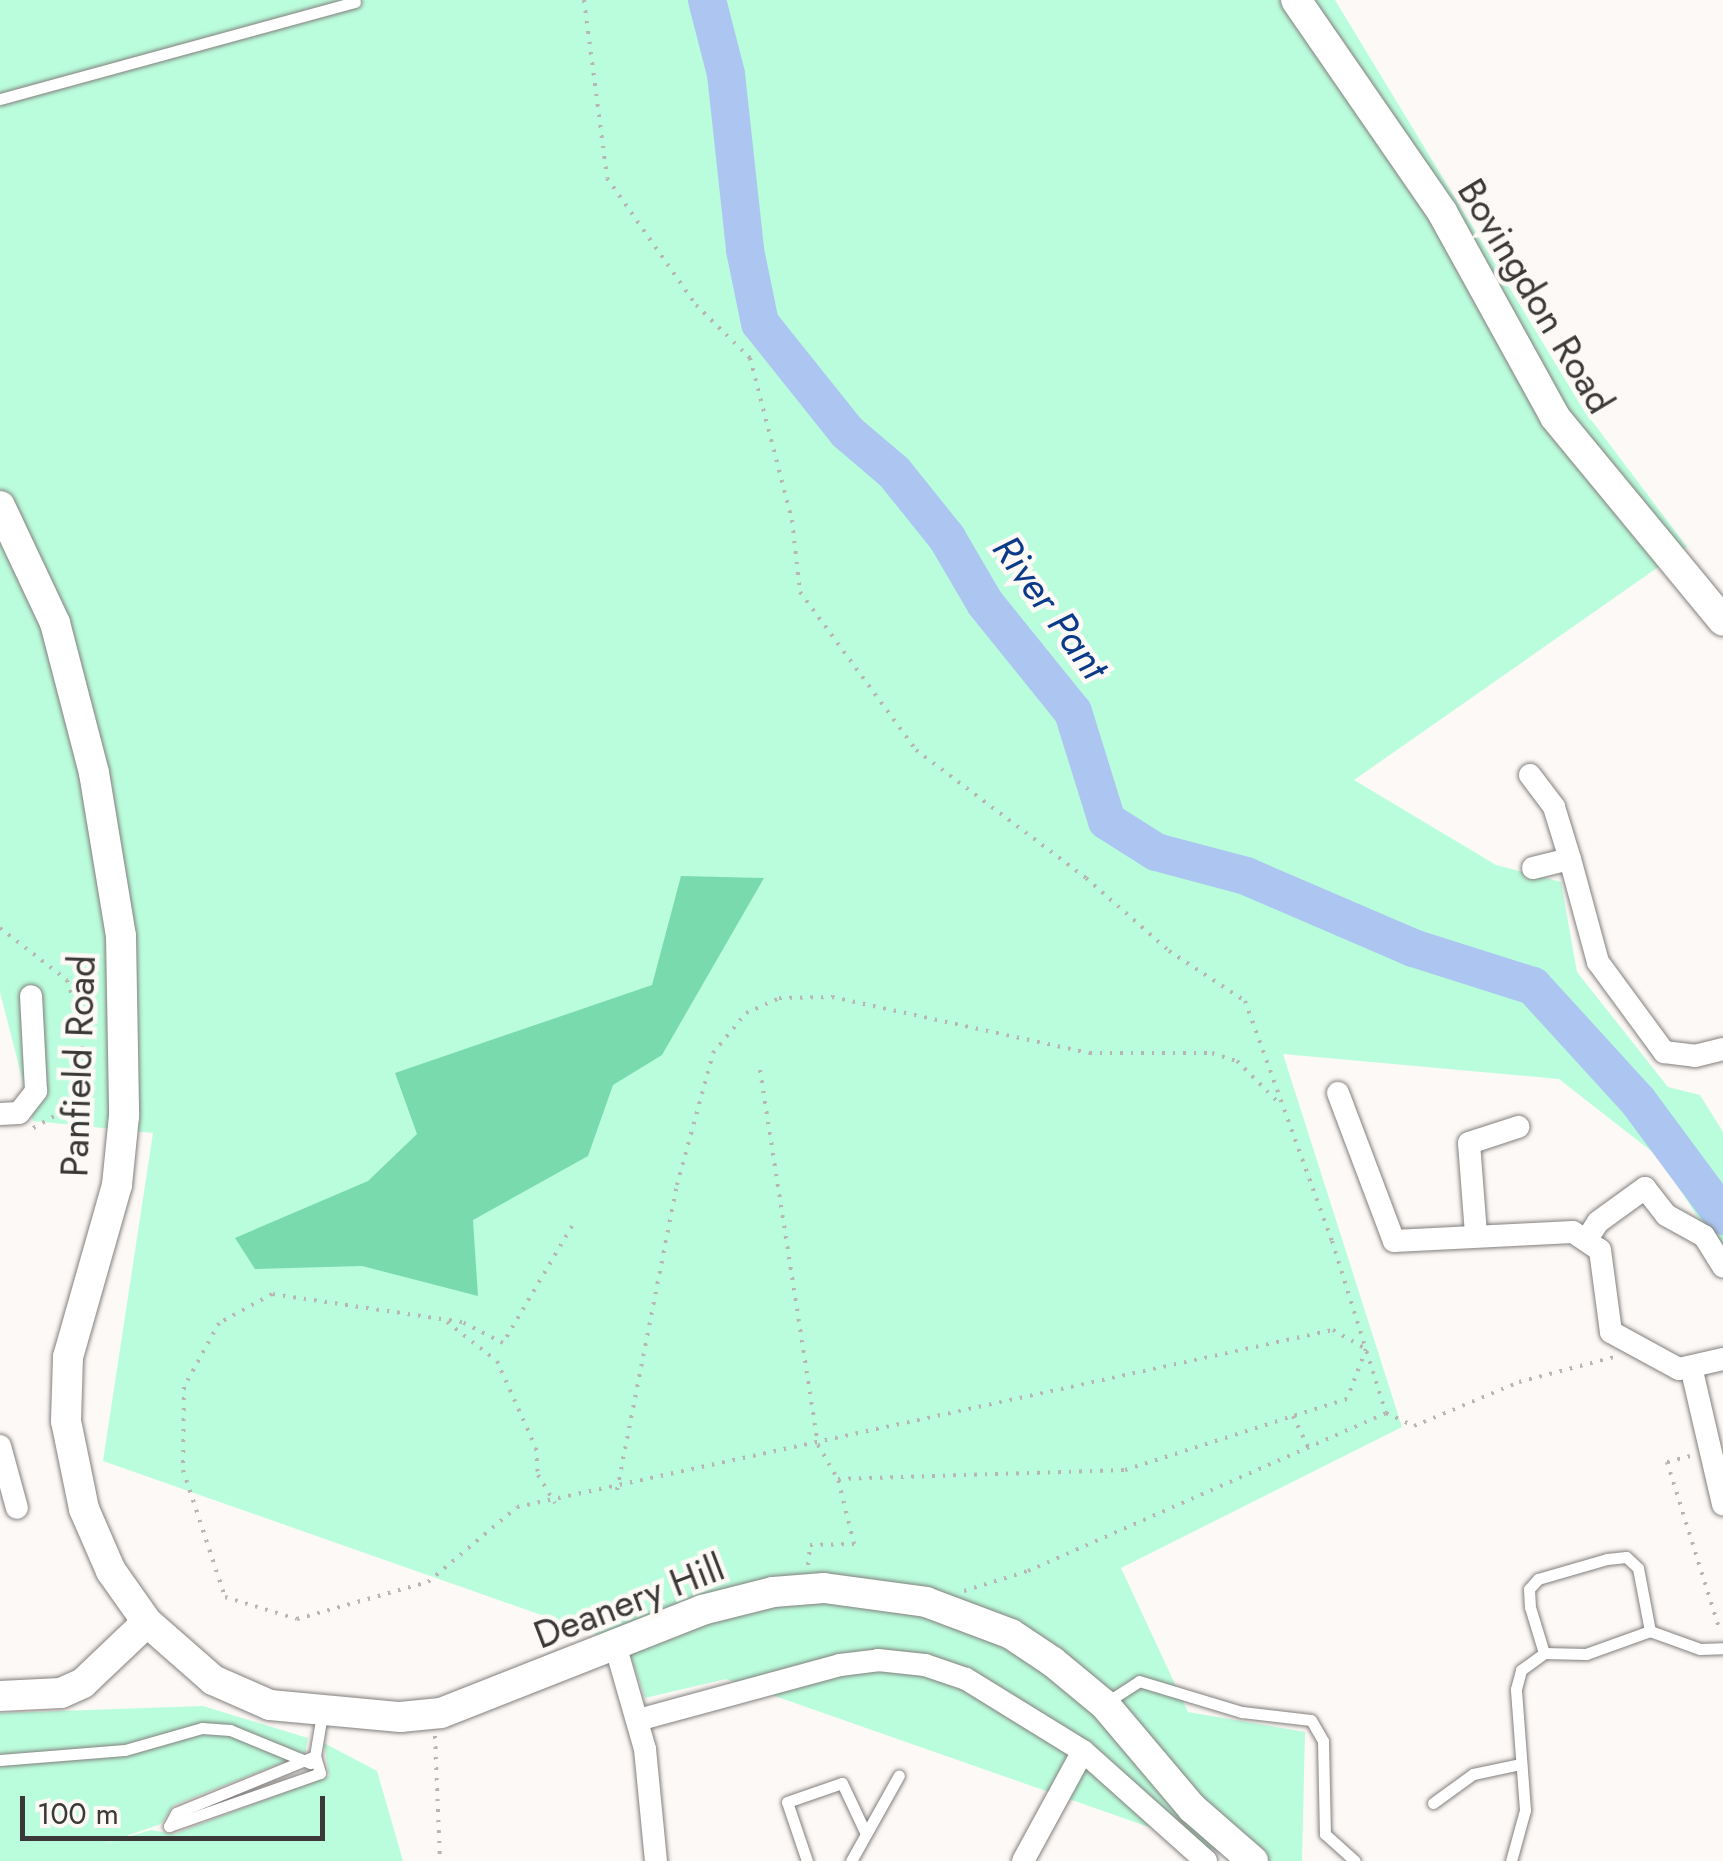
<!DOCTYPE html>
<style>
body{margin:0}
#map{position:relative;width:1723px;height:1861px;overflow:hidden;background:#fcf9f6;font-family:Jost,sans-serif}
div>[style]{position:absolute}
.green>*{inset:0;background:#bafddc}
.forest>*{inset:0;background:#79daae}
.river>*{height:38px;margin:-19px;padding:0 19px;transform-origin:19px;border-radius:19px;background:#acc6f1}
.path>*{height:4px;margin-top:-2px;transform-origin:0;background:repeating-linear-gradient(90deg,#b8b5b3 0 2.5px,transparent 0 10.5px)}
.roads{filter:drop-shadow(0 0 2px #827f7d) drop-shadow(0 0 2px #827f7d)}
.lane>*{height:11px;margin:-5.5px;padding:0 5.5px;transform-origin:5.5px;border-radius:5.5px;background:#fff}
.street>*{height:22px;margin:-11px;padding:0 11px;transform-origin:11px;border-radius:11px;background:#fff}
.secondary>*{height:30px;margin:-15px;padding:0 15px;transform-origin:15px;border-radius:15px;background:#fff}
span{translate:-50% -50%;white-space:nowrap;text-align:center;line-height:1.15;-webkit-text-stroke:9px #fcf9f6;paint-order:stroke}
.street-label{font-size:38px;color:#3a3937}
.water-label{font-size:40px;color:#0b3a89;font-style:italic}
.scale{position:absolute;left:20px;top:1796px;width:305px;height:45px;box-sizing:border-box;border:5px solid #3a3937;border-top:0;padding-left:12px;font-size:30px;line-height:35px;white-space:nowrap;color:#3a3937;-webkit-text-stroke:8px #fcf9f6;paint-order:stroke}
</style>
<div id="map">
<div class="green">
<div style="clip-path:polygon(0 0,1335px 0,1583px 409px,1687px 547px,1354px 780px,1496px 865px,1561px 882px,1577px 972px,1668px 1087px,1700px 1095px,1723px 1132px,1723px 1257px,1660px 1158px,1559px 1079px,1283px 1054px,1402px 1427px,1121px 1568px,1188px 1712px,1305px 1732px,1302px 1861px,1246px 1861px,726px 1679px,645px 1698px,630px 1654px,638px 1649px,103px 1461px,153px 1133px,33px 1121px,0 992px)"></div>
<div style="clip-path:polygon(203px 1706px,308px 1738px,305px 1754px,174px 1805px,161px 1824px,103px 1844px,151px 1830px,174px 1834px,329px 1776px,324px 1743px,377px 1771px,403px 1861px,0 1861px,0 1713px)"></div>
</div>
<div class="forest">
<div style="clip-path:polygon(681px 876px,764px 878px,662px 1055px,613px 1085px,588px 1156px,473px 1220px,478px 1296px,362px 1266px,255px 1269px,235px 1238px,368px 1181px,417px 1134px,395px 1073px,652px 985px)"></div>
</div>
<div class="river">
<div style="left:707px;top:0;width:76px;rotate:75.6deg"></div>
<div style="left:726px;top:74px;width:177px;rotate:83.8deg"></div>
<div style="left:745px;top:250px;width:75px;rotate:78.4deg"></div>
<div style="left:760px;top:323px;width:139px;rotate:51.4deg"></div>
<div style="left:847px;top:432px;width:62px;rotate:40.4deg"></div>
<div style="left:894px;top:472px;width:85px;rotate:51.2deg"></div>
<div style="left:947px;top:538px;width:75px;rotate:59.7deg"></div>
<div style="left:985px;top:603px;width:140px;rotate:51.1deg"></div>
<div style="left:1073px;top:712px;width:114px;rotate:72.7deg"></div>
<div style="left:1107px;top:821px;width:58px;rotate:32.3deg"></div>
<div style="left:1156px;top:852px;width:93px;rotate:14.9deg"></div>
<div style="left:1246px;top:876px;width:182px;rotate:23.3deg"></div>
<div style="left:1413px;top:948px;width:126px;rotate:17.6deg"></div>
<div style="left:1533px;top:986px;width:156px;rotate:47.6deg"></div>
<div style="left:1638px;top:1101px;width:143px;rotate:53.5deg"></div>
</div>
<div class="path">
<div style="left:584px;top:0;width:179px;rotate:82.6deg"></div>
<div style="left:607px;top:178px;width:155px;rotate:55deg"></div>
<div style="left:696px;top:305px;width:76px;rotate:44.5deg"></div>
<div style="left:750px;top:358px;width:167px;rotate:75.5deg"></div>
<div style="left:792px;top:520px;width:72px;rotate:83.7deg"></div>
<div style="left:800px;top:592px;width:196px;rotate:53.7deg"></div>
<div style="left:916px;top:750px;width:213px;rotate:37deg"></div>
<div style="left:1086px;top:878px;width:111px;rotate:41.3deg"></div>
<div style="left:1169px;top:951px;width:91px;rotate:33.3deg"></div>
<div style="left:1245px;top:1001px;width:255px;rotate:70.1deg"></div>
<div style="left:1332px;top:1241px;width:180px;rotate:72.6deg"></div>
<div style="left:0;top:928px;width:85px;rotate:37.8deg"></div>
<div style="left:67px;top:980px;width:47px;rotate:72.7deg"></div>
<div style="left:81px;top:1025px;width:47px;rotate:86.3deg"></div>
<div style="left:84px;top:1072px;width:36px;rotate:109deg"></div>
<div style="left:72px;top:1106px;width:48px;rotate:150.3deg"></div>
<div style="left:760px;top:1070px;width:379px;rotate:81.2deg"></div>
<div style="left:818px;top:1445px;width:39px;rotate:60deg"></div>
<div style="left:572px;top:1226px;width:136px;rotate:120.5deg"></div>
<div style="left:503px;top:1343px;width:46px;rotate:-152.9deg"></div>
<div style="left:462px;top:1322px;width:192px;rotate:-171.6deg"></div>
<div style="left:272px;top:1294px;width:60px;rotate:151.3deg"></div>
<div style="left:219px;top:1323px;width:73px;rotate:118.7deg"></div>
<div style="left:184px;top:1387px;width:83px;rotate:90.7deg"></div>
<div style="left:183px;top:1470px;width:134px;rotate:71.7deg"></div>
<div style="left:225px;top:1597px;width:75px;rotate:17deg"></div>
<div style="left:297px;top:1619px;width:136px;rotate:-15.8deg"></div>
<div style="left:428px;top:1582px;width:116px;rotate:-40.1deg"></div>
<div style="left:517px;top:1507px;width:835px;rotate:-12.24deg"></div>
<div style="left:1333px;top:1330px;width:38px;rotate:30deg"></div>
<div style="left:1366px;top:1349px;width:53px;rotate:110.8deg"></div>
<div style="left:1347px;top:1399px;width:57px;rotate:162.5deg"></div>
<div style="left:447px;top:1322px;width:63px;rotate:38deg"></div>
<div style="left:497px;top:1361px;width:95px;rotate:65.9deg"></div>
<div style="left:536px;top:1448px;width:27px;rotate:86deg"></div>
<div style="left:538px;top:1475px;width:33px;rotate:59deg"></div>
<div style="left:1690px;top:1456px;width:24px;rotate:165deg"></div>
<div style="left:1667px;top:1462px;width:177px;rotate:72.6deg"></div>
<div style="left:617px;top:1490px;width:311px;rotate:-78.9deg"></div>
<div style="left:677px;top:1185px;width:137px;rotate:-74.7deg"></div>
<div style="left:713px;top:1053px;width:52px;rotate:-50.5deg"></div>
<div style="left:746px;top:1013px;width:36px;rotate:-24deg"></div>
<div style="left:779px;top:998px;width:53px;rotate:-1.1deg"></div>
<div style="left:832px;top:997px;width:263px;rotate:12.3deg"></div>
<div style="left:1089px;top:1053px;width:123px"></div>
<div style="left:1212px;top:1053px;width:26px;rotate:18deg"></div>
<div style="left:1237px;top:1061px;width:58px;rotate:45deg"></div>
<div style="left:808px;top:1565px;width:20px;rotate:-84deg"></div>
<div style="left:810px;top:1545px;width:44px;rotate:-1.3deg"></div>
<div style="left:854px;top:1544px;width:67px;rotate:-103.8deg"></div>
<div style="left:838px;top:1479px;width:287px;rotate:-1.8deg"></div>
<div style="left:1125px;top:1470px;width:176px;rotate:-17.8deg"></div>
<div style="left:1293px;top:1416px;width:34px;rotate:64deg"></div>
<div style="left:964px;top:1591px;width:67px;rotate:-17.4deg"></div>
<div style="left:1028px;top:1571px;width:391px;rotate:-23.8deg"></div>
<div style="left:1386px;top:1413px;width:31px;rotate:25deg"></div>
<div style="left:1414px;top:1426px;width:114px;rotate:-22.7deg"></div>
<div style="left:1519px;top:1382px;width:98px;rotate:-14.7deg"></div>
<div style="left:435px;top:1736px;width:125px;rotate:87.7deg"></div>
</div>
<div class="roads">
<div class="lane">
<div style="left:0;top:99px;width:368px;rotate:-15.3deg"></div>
<div style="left:1650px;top:1631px;width:53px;rotate:19.8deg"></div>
<div style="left:1700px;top:1649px;width:23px;rotate:-2deg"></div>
<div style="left:1107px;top:1702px;width:38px;rotate:-33deg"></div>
<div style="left:1139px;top:1681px;width:108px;rotate:16.8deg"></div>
<div style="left:1242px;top:1712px;width:69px;rotate:6.6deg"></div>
<div style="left:1311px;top:1720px;width:24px;rotate:60deg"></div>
<div style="left:1323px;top:1741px;width:93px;rotate:88.8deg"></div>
<div style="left:1325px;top:1834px;width:40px;rotate:42deg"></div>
<div style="left:315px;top:1756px;width:150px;rotate:157.7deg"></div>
<div style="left:176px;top:1813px;width:15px;rotate:118deg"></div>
<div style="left:169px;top:1826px;width:160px;rotate:-19.3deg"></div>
<div style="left:320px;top:1773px;width:18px;rotate:-106deg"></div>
<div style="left:315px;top:1756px;width:43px;rotate:-80.5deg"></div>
<div style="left:0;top:1760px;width:125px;rotate:-4.6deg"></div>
<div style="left:125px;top:1750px;width:80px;rotate:-15.9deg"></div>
<div style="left:202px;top:1728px;width:28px;rotate:4deg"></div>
<div style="left:230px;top:1730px;width:87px;rotate:22.4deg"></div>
<div style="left:1433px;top:1803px;width:49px;rotate:-35.9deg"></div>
<div style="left:1473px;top:1774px;width:49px;rotate:-11.8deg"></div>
<div style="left:807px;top:1861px;width:62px;rotate:-108.7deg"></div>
<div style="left:787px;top:1802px;width:58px;rotate:-19.1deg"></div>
<div style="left:842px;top:1783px;width:56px;rotate:64.8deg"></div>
<div style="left:851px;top:1861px;width:98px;rotate:-60.8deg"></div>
<div style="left:1511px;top:1861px;width:53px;rotate:-74.6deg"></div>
<div style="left:1525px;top:1810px;width:121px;rotate:-94.3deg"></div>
<div style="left:1516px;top:1689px;width:20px;rotate:-75deg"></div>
<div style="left:1521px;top:1670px;width:29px;rotate:-36deg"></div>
<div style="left:1544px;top:1653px;width:42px;rotate:1.4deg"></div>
<div style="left:1586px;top:1654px;width:68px;rotate:-19.8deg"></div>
<div style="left:1650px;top:1631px;width:64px;rotate:-100.8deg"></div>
<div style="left:1638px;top:1568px;width:16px;rotate:-137deg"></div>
<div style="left:1626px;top:1557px;width:19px;rotate:174deg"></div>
<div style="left:1607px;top:1559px;width:72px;rotate:163.8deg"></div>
<div style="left:1538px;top:1579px;width:13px;rotate:132deg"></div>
<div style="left:1529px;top:1589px;width:18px;rotate:87deg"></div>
<div style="left:1530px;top:1607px;width:48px;rotate:73.1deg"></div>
</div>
<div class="street">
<div style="left:1530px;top:775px;width:40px;rotate:53deg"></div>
<div style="left:1554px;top:807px;width:54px;rotate:72.9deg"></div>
<div style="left:1533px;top:868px;width:38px;rotate:-14deg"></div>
<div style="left:1570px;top:859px;width:107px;rotate:74.8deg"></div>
<div style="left:1598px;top:962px;width:112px;rotate:53.7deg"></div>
<div style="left:1664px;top:1052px;width:31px;rotate:7deg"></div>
<div style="left:1695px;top:1056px;width:29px;rotate:-14deg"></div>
<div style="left:1338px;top:1093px;width:158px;rotate:69.3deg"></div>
<div style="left:1394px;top:1241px;width:179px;rotate:-2.9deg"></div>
<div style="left:1573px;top:1232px;width:32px;rotate:34deg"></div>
<div style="left:1600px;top:1250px;width:83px;rotate:82.4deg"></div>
<div style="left:1611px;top:1332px;width:77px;rotate:28.6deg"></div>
<div style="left:1679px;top:1369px;width:45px;rotate:-12.8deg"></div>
<div style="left:0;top:1114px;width:19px;rotate:-3deg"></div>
<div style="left:19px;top:1113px;width:28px;rotate:-52deg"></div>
<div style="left:36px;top:1091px;width:95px;rotate:-93deg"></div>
<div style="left:1476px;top:1234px;width:91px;rotate:-94.4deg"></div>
<div style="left:1469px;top:1143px;width:52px;rotate:-18.1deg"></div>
<div style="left:1587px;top:1239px;width:20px;rotate:-57deg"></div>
<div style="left:1598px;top:1222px;width:58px;rotate:-35.9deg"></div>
<div style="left:1645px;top:1188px;width:34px;rotate:52deg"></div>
<div style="left:1666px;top:1215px;width:43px;rotate:28.9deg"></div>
<div style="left:1704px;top:1236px;width:36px;rotate:58deg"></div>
<div style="left:1692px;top:1371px;width:137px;rotate:76.9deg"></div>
<div style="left:0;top:1446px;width:64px;rotate:74.7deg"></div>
<div style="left:616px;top:1648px;width:105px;rotate:74deg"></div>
<div style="left:645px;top:1749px;width:113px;rotate:84.4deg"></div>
<div style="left:638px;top:1720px;width:209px;rotate:-15.2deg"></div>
<div style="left:840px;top:1665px;width:38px;rotate:-7deg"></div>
<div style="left:878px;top:1660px;width:47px;rotate:6.1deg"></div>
<div style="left:925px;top:1665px;width:43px;rotate:18.9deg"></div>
<div style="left:966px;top:1679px;width:137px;rotate:31.6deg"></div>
<div style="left:1083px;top:1751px;width:165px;rotate:41.8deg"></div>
<div style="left:1023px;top:1861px;width:125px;rotate:-61.4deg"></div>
</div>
<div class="secondary">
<div style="left:1296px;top:0;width:257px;rotate:55.4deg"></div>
<div style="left:1442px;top:212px;width:234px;rotate:61.1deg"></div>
<div style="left:1555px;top:417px;width:264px;rotate:50.5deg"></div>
<div style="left:0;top:506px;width:129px;rotate:64.8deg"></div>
<div style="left:55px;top:623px;width:155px;rotate:75.4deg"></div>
<div style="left:94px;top:773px;width:165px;rotate:80.6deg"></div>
<div style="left:121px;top:936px;width:180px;rotate:89deg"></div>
<div style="left:124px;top:1116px;width:69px;rotate:95.8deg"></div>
<div style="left:117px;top:1185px;width:179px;rotate:105.9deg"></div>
<div style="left:68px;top:1357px;width:64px;rotate:91.8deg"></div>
<div style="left:66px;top:1421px;width:90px;rotate:78.4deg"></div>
<div style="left:84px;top:1509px;width:68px;rotate:66.5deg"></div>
<div style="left:111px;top:1571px;width:62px;rotate:54.8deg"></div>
<div style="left:147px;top:1622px;width:88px;rotate:41.3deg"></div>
<div style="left:213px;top:1680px;width:62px;rotate:23.7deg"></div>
<div style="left:270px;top:1705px;width:131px;rotate:5.3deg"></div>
<div style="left:400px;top:1717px;width:41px;rotate:-5.6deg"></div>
<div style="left:441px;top:1713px;width:281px;rotate:-21.5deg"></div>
<div style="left:702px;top:1610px;width:73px;rotate:-14.2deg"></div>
<div style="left:773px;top:1592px;width:51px;rotate:-4.5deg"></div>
<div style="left:824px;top:1588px;width:103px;rotate:7.8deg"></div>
<div style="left:926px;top:1602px;width:91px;rotate:20.6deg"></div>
<div style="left:1011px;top:1634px;width:50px;rotate:33.7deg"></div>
<div style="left:1053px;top:1662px;width:67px;rotate:39.6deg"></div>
<div style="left:1105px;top:1705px;width:135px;rotate:49.8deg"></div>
<div style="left:1192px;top:1808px;width:81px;rotate:41deg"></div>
<div style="left:0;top:1696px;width:61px;rotate:-2.8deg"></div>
<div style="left:61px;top:1693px;width:24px;rotate:-24deg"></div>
<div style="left:83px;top:1683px;width:88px;rotate:-43.6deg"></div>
</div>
</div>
<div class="street-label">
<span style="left:1536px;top:296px;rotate:59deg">Bovingdon Road</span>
<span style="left:78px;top:1066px;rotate:-88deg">Panfield Road</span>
<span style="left:629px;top:1601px;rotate:-21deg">Deanery Hill</span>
</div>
<div class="water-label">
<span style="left:1051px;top:607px;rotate:54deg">River Pant</span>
</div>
<div class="scale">100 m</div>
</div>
